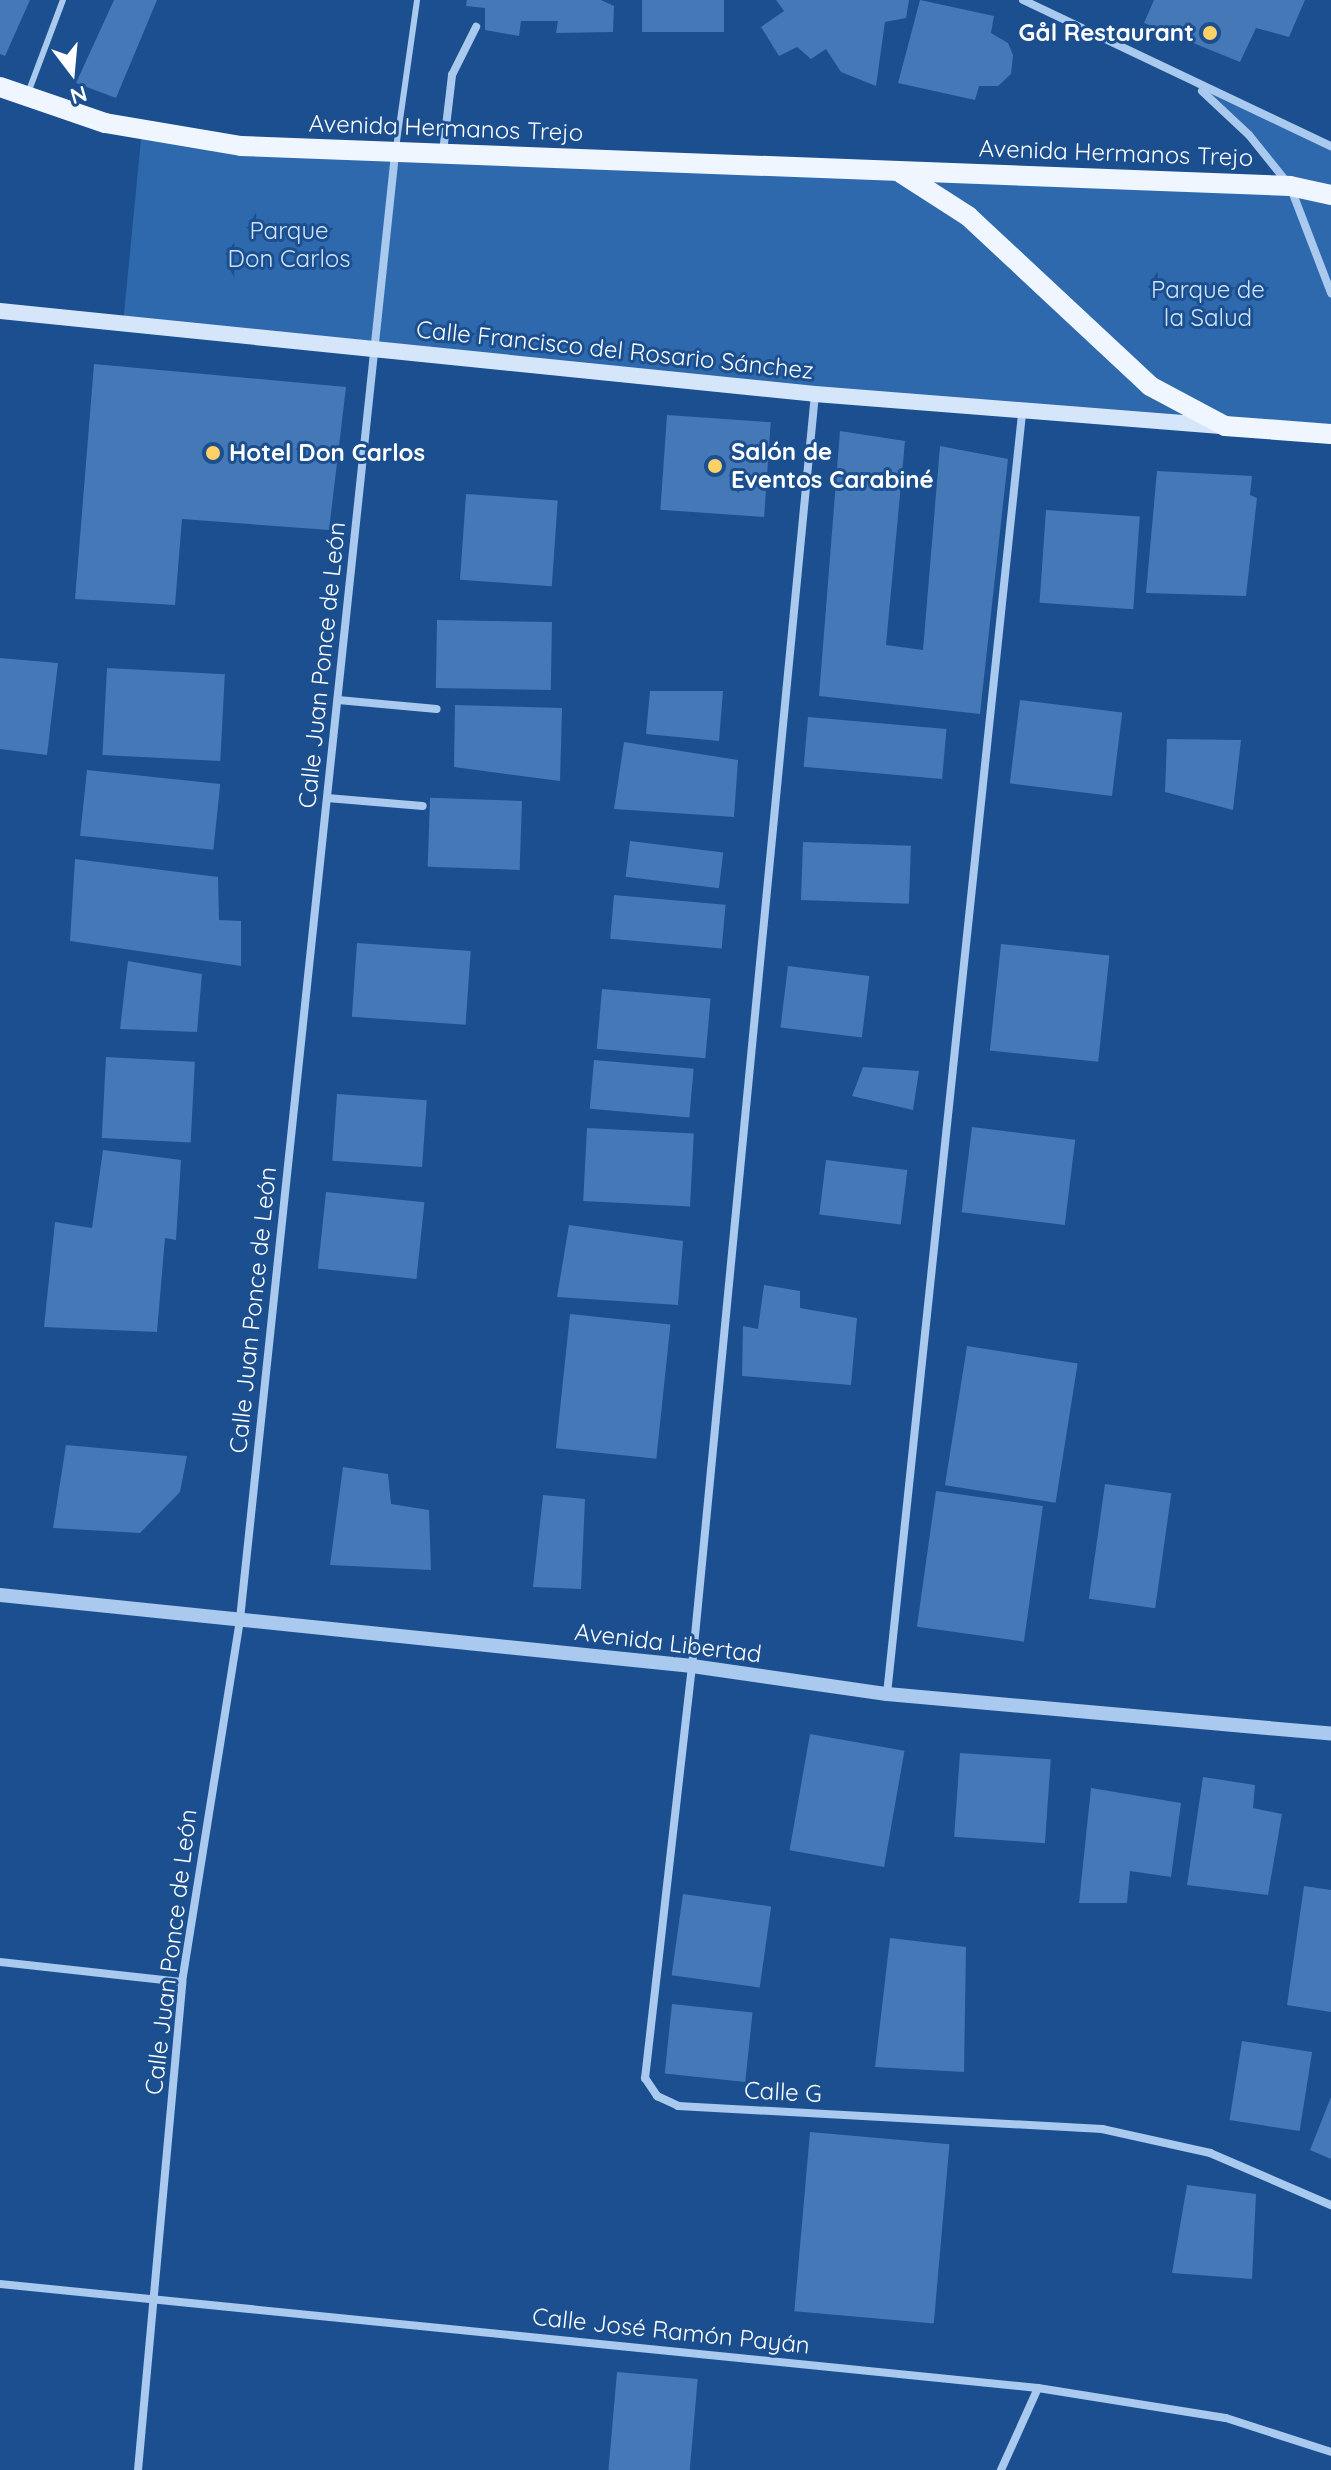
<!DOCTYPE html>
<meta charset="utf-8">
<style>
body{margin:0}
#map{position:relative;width:1331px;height:2470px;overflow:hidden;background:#1b4f8f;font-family:Quicksand,sans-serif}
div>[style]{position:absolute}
.green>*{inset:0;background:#2e69ad}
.building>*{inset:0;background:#4478b7;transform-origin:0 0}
.service>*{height:6px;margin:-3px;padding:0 3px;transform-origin:3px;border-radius:3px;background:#a9c9ee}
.minor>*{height:8px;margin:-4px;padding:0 4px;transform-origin:4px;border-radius:4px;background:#a9c9ee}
.tertiary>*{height:14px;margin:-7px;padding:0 7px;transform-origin:7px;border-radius:7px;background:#a9c9ee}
.secondary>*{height:16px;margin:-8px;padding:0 8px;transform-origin:8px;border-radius:8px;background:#d6e6fa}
.primary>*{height:20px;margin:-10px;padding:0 10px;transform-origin:10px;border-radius:10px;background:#f0f6ff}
.dots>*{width:22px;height:22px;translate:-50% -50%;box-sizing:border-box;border:4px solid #1b4f8f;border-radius:50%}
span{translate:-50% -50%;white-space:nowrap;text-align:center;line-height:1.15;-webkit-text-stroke:6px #1b4f8f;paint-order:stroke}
.poi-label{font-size:24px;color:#fff;font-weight:700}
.right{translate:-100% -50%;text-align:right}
.left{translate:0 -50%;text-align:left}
.street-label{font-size:24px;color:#fff}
.park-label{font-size:24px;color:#cfe3fa}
.north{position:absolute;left:32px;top:32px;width:80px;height:80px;-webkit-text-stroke:6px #1b4f8f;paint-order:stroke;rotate:164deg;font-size:22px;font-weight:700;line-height:32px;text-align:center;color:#fff}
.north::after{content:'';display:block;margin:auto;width:28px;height:36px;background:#fff;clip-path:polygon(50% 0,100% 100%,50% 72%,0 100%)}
</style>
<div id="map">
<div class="green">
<div style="clip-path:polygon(1181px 77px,1331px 146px,1331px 434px,123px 324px,142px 129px,241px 146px,1289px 186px,1215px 100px)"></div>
</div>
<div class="building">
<div style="clip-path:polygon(0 0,30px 0,5px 56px,0 54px)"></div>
<div style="clip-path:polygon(114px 0,157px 0,116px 98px,76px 83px)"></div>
<div style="clip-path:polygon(467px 0,601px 0,614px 6px,613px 32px,556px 33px,558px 21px,521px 21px,519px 36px,485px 30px,485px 8px,466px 6px)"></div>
<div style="left:642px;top:0;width:82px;height:32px"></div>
<div style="clip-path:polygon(776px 0,909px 0,906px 18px,885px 22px,876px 86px,841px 72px,826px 49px,811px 59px,797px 47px,779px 56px,761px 27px,784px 11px)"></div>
<div style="clip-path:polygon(920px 0,994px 16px,991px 33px,1008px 43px,1013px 55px,1011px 74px,998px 86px,979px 86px,975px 100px,898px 83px)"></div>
<div style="clip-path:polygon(1154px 0,1305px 0,1289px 37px,1256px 28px,1240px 62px,1144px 23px)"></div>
<div style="clip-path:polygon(94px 364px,346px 387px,329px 530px,182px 519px,175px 605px,75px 599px)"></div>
<div style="left:667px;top:415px;width:104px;height:95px;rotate:4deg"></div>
<div style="clip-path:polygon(840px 431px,905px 441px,886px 645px,923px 650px,940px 446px,1008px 459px,980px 714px,819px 696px)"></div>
<div style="clip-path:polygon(1157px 471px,1252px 476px,1250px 495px,1257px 498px,1246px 596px,1146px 593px)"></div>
<div style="left:466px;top:494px;width:92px;height:86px;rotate:4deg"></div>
<div style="left:1046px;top:510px;width:94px;height:93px;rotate:4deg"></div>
<div style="left:437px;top:620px;width:115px;height:68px;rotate:1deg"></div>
<div style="clip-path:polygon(0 658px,58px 663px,47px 755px,0 749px)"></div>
<div style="left:107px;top:668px;width:118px;height:87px;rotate:3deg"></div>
<div style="clip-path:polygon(650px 691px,723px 691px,719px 741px,646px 734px)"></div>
<div style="left:1020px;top:700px;width:103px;height:84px;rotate:7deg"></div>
<div style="clip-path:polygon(455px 705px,562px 708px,560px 781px,454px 767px)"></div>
<div style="left:808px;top:717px;width:139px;height:50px;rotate:5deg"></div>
<div style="clip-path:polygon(1167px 739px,1241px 740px,1233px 810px,1165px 792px)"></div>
<div style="clip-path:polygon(624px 742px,738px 760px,734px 817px,614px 809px)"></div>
<div style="left:87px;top:770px;width:134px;height:66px;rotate:6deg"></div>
<div style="left:522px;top:801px;width:69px;height:92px;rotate:92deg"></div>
<div style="left:630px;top:841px;width:94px;height:36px;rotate:7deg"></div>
<div style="left:803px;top:842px;width:108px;height:58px;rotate:2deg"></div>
<div style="clip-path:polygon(75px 859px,218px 877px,219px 920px,241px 921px,241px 966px,70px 941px)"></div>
<div style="left:614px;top:895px;width:112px;height:44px;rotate:5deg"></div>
<div style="left:357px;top:943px;width:114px;height:74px;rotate:4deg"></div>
<div style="left:1001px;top:944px;width:109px;height:107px;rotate:6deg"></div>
<div style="clip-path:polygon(128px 961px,202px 974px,197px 1032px,120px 1029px)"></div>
<div style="left:788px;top:966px;width:82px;height:62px;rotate:7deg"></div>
<div style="left:602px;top:989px;width:109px;height:60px;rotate:5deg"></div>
<div style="left:106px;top:1057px;width:89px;height:81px;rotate:3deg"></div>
<div style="left:594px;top:1060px;width:100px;height:49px;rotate:5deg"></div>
<div style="clip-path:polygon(863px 1067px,919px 1071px,913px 1110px,852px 1096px)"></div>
<div style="left:337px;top:1094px;width:90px;height:67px;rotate:4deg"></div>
<div style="left:972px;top:1127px;width:104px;height:86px;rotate:7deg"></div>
<div style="left:587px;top:1128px;width:107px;height:73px;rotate:3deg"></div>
<div style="clip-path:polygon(103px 1150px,181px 1160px,176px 1240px,165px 1238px,157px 1332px,44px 1327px,55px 1222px,92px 1228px)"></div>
<div style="left:826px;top:1160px;width:82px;height:55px;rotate:7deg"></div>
<div style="left:326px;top:1192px;width:99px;height:77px;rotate:6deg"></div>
<div style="clip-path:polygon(569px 1225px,683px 1241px,678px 1305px,557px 1297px)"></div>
<div style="clip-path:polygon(764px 1285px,800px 1291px,800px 1308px,857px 1318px,851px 1385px,742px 1376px,743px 1326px,758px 1329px)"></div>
<div style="left:570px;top:1314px;width:101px;height:135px;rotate:6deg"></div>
<div style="left:967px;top:1346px;width:112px;height:141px;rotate:9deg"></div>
<div style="clip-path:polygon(66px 1445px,187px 1456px,180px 1492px,140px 1533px,53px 1528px)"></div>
<div style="clip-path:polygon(343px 1467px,388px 1474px,391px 1504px,429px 1510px,431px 1570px,330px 1565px)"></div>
<div style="left:1105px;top:1484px;width:67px;height:116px;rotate:8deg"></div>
<div style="left:936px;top:1491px;width:108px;height:137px;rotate:8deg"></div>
<div style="clip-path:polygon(543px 1495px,585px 1499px,581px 1589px,533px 1587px)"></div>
<div style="left:810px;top:1734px;width:96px;height:118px;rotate:10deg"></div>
<div style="left:960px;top:1753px;width:91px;height:84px;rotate:4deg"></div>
<div style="clip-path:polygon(1203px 1777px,1255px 1785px,1253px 1808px,1282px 1814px,1268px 1895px,1187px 1885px)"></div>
<div style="clip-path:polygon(1091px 1788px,1181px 1803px,1171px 1877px,1130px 1871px,1127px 1903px,1079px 1903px)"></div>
<div style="clip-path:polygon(1304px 1886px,1331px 1890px,1331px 2012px,1287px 2005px)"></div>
<div style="left:683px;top:1894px;width:89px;height:82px;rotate:8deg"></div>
<div style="clip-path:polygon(890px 1938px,966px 1947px,964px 2072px,875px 2067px)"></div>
<div style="left:672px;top:2004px;width:81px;height:70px;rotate:6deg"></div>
<div style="left:1242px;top:2041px;width:71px;height:80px;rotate:9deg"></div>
<div style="clip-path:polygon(1331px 2097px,1331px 2159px,1310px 2150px)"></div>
<div style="left:810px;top:2132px;width:140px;height:180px;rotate:5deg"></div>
<div style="clip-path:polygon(1187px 2185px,1256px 2194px,1252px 2279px,1172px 2273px)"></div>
<div style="left:617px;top:2372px;width:81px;height:98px;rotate:5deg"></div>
</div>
<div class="service">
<div style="left:28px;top:93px;width:99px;rotate:-69.4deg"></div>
<div style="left:396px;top:148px;width:149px;rotate:-81.9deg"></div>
</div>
<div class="minor">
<div style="left:1023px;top:0;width:341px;rotate:25.4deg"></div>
<div style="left:1202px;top:91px;width:64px;rotate:43.1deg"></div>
<div style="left:1249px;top:135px;width:65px;rotate:51.2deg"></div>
<div style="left:1290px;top:186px;width:115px;rotate:69deg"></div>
<div style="left:443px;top:152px;width:78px;rotate:-83.3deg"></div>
<div style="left:452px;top:75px;width:54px;rotate:-63.4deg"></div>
<div style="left:815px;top:394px;width:1278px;rotate:95.52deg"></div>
<div style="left:692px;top:1666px;width:415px;rotate:96.5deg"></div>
<div style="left:645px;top:2078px;width:22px;rotate:56deg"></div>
<div style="left:657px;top:2096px;width:23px;rotate:25deg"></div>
<div style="left:678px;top:2106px;width:425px;rotate:3.1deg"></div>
<div style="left:1102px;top:2129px;width:111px;rotate:12.5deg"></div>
<div style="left:1210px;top:2153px;width:132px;rotate:23.3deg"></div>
<div style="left:338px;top:700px;width:99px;rotate:5.2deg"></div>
<div style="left:327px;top:798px;width:96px;rotate:4.8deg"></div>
<div style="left:887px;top:1694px;width:1287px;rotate:-83.98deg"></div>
<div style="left:0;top:1962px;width:183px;rotate:6.3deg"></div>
<div style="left:0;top:2284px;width:1043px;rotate:5.72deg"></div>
<div style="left:1038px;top:2388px;width:190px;rotate:9.1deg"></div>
<div style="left:1226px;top:2418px;width:110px;rotate:17.9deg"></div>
<div style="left:138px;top:2470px;width:490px;rotate:-84.8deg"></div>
<div style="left:182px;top:1982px;width:368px;rotate:-80.9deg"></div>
<div style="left:240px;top:1619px;width:1473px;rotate:-83.96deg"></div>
<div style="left:1001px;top:2470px;width:90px;rotate:-65.7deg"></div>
</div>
<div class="tertiary">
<div style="left:0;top:1595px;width:696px;rotate:5.86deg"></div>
<div style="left:692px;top:1666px;width:197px;rotate:8.2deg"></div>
<div style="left:887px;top:1694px;width:446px;rotate:5.1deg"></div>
</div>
<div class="secondary">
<div style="left:0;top:311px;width:819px;rotate:5.81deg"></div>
<div style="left:815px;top:394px;width:410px;rotate:4.5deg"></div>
</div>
<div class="primary">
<div style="left:0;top:87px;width:111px;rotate:18.9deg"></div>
<div style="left:105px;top:123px;width:138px;rotate:9.6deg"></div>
<div style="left:241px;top:146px;width:1050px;rotate:2.18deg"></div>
<div style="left:1290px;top:186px;width:42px;rotate:12.4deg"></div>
<div style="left:901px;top:173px;width:80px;rotate:32.7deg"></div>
<div style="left:968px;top:216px;width:249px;rotate:43deg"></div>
<div style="left:1150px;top:386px;width:85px;rotate:28.1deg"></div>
<div style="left:1225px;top:426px;width:106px;rotate:4.3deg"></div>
</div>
<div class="dots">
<div style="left:1210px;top:33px;background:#ffd166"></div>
<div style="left:213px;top:453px;background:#ffd166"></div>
<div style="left:715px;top:466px;background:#ffd166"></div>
</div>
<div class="poi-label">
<span class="right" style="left:1194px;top:33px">Gål Restaurant</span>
<span class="left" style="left:731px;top:466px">Salón de<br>Eventos Carabiné</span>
<span class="left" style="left:229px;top:453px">Hotel Don Carlos</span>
</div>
<div class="street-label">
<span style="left:446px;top:128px;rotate:2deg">Avenida Hermanos Trejo</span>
<span style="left:1116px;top:153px;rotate:2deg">Avenida Hermanos Trejo</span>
<span style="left:615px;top:350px;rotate:6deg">Calle Francisco del Rosario Sánchez</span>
<span style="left:322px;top:665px;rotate:-84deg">Calle Juan Ponce de León</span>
<span style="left:253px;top:1310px;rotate:-84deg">Calle Juan Ponce de León</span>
<span style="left:668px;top:1643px;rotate:7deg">Avenida Libertad</span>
<span style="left:171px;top:1952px;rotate:-83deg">Calle Juan Ponce de León</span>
<span style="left:783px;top:2092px;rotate:3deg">Calle G</span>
<span style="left:671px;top:2331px;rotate:6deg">Calle José Ramón Payán</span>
</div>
<div class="park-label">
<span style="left:289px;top:245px">Parque<br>Don Carlos</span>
<span style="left:1208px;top:304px">Parque de<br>la Salud</span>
</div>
<div class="north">N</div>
</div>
